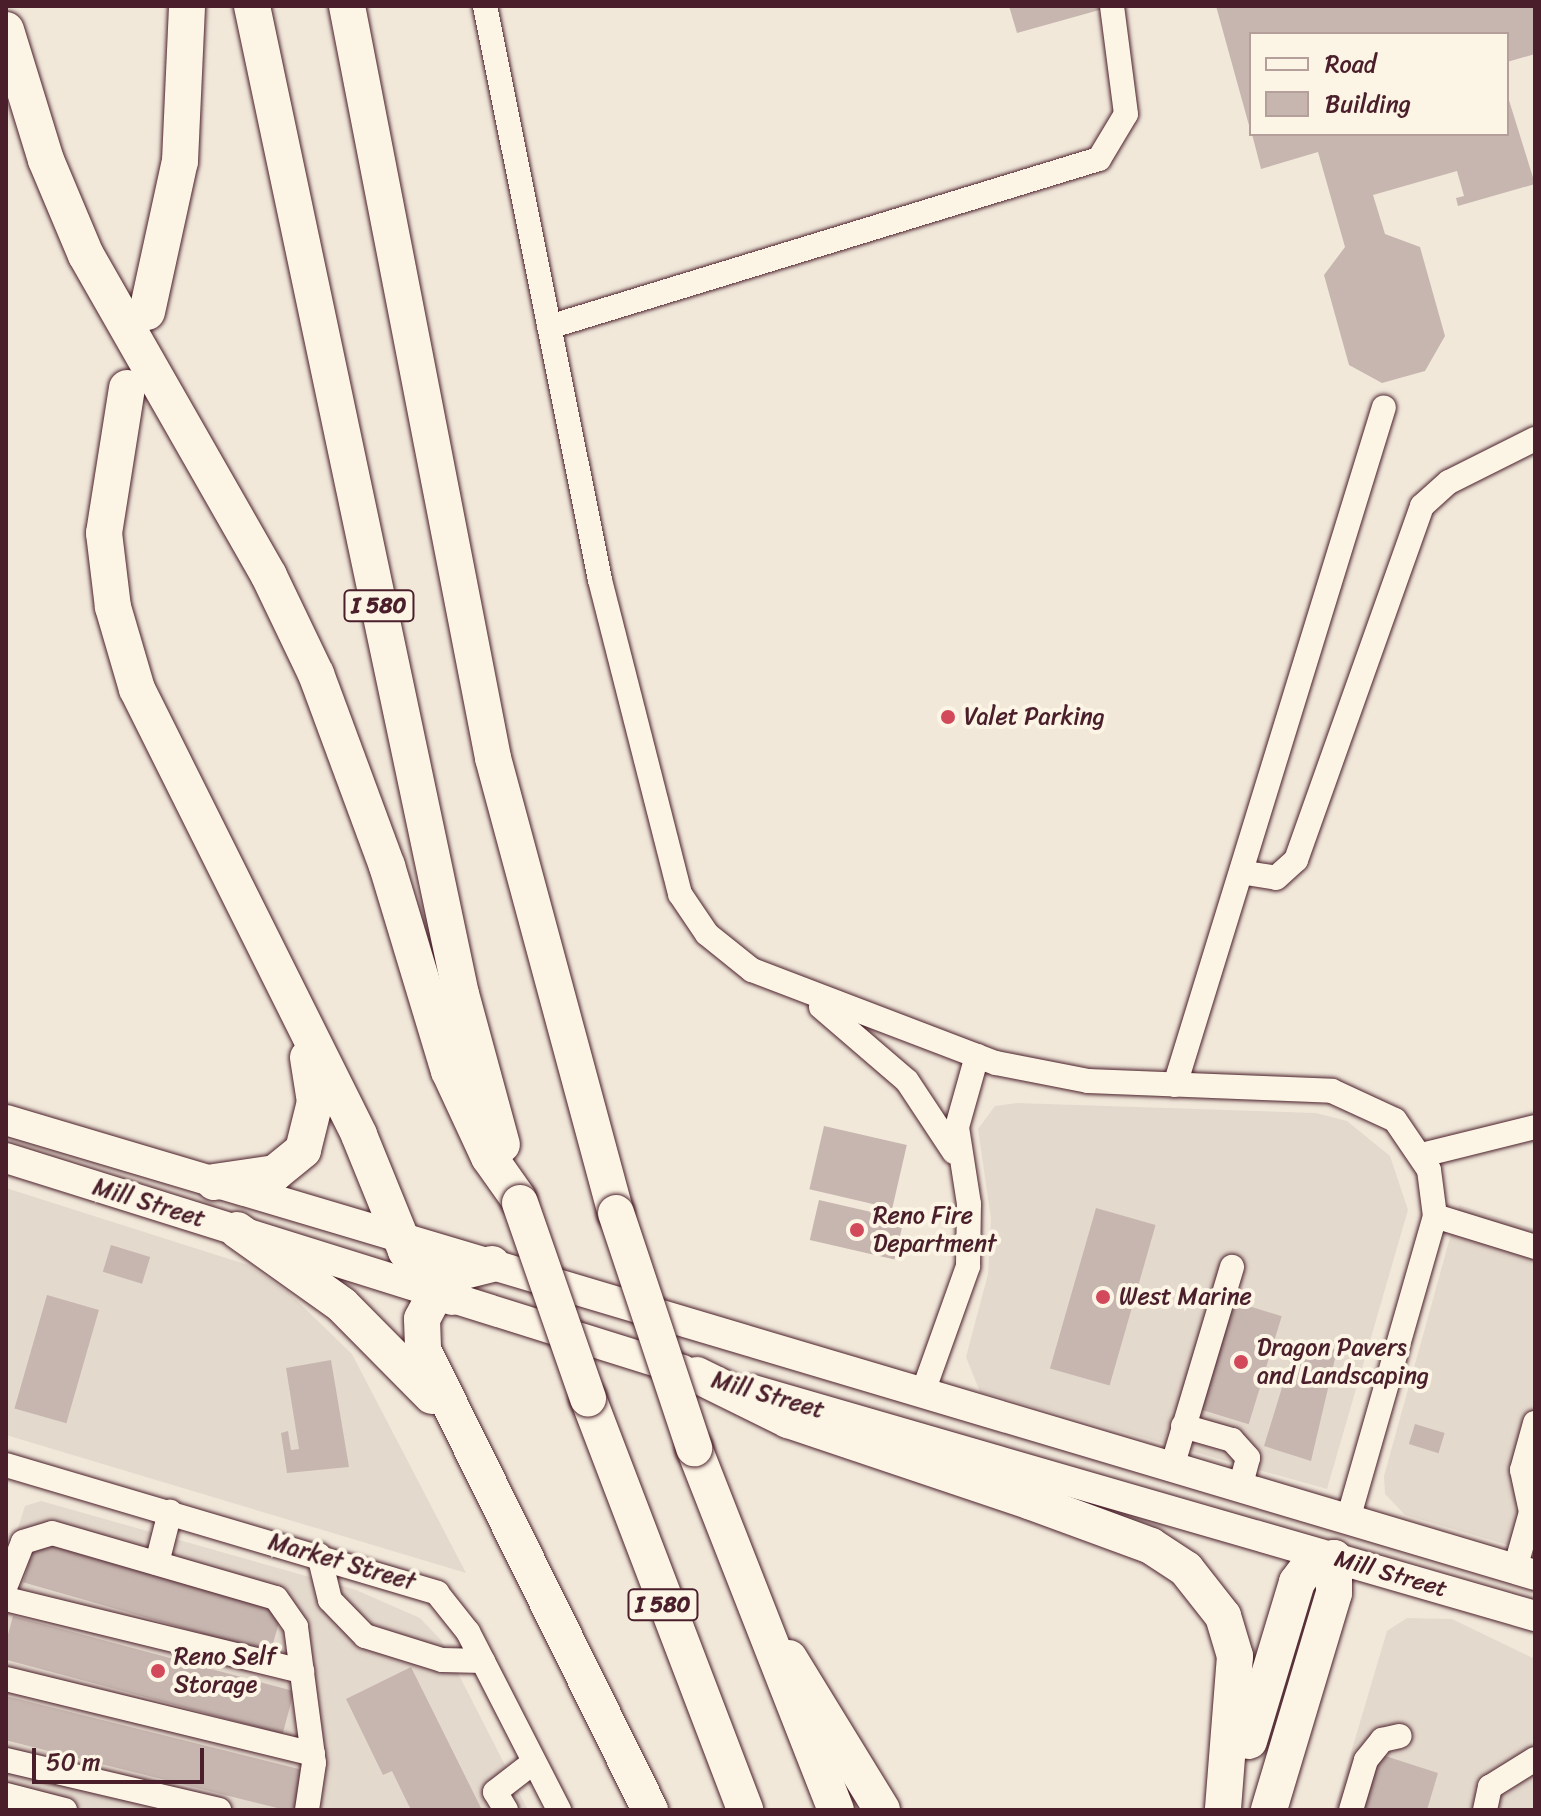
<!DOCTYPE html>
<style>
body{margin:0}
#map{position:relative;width:1541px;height:1816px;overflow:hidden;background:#f1e8da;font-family:Sriracha,sans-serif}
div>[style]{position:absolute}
.built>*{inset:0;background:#e4d9cd}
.building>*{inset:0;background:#c7b6af;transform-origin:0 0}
.roads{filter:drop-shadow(0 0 2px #4a1f2b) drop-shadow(0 0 2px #4a1f2b)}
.minor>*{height:24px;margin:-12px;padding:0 12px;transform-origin:12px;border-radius:12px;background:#fcf5e5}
.major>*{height:30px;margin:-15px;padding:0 15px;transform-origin:15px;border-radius:15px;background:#fcf5e5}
.highway>*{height:36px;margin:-18px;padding:0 18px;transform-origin:18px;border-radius:18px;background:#fcf5e5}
.bridges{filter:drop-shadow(0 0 2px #4a1f2b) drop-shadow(0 0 2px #4a1f2b)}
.highway-bridge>*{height:36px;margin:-18px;padding:0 18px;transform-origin:18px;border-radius:18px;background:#fcf5e5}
.dots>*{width:22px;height:22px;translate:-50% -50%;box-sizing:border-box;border:4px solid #fcf5e5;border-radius:50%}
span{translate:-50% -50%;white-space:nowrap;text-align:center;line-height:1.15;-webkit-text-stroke:8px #fcf5e5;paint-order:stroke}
.shield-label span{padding:2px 6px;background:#fcf5e5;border:2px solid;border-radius:6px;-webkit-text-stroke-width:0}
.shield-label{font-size:22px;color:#4a1f2b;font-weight:700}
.poi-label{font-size:24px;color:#4a1f2b}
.left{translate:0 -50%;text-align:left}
.street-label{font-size:24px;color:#4a1f2b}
.frame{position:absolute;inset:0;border:8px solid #4a1f2b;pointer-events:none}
.legend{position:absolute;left:1249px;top:32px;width:260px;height:104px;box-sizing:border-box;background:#fcf5e5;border:2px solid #b59f9b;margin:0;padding:10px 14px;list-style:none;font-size:24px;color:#4a1f2b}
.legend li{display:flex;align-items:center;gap:16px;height:40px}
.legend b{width:40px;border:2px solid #b59f9b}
.scale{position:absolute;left:32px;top:1748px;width:172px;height:36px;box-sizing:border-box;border:4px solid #4a1f2b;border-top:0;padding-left:10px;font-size:24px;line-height:28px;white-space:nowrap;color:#4a1f2b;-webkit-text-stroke:6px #fcf5e5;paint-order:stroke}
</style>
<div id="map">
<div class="built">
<div style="clip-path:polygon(1017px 1103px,1316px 1113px,1347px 1121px,1390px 1156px,1408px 1210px,1327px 1489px,980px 1392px,966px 1357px,988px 1274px,991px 1219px,978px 1129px,995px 1106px)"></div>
<div style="clip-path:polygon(6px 1188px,248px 1265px,288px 1292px,352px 1354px,466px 1573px,6px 1435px)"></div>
<div style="clip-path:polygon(1459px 1205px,1535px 1229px,1535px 1553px,1405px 1515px,1385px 1494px,1384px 1476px)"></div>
<div style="clip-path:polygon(41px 1501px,356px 1590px,420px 1618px,441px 1640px,528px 1810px,6px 1810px,6px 1565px,25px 1506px)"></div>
<div style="clip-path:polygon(1407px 1618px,1452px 1619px,1535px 1659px,1535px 1810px,1334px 1810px,1387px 1631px)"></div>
</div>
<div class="building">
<div style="clip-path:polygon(1009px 6px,1110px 6px,1110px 7px,1017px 33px)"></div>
<div style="clip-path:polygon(1216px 6px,1535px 6px,1535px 54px,1507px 62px,1507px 34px,1251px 34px,1250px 129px)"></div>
<div style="clip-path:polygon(1508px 97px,1535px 184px,1458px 206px,1456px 198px,1464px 196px,1457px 171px,1373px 195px,1385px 234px,1420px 247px,1445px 336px,1425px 371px,1382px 383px,1349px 365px,1324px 275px,1345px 247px,1318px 152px,1261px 169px,1252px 134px,1507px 134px)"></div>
<div style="left:824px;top:1126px;width:85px;height:65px;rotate:13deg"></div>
<div style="left:819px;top:1200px;width:87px;height:41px;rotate:13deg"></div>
<div style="left:1096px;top:1208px;width:62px;height:167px;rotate:16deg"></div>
<div style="left:111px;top:1245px;width:41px;height:28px;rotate:17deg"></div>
<div style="left:47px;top:1295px;width:54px;height:118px;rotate:16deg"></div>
<div style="left:1232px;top:1301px;width:52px;height:113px;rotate:17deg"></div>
<div style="clip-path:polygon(1297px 1339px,1337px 1350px,1311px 1461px,1264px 1446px)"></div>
<div style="clip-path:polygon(331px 1360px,349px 1467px,287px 1473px,281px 1433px,288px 1431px,291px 1450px,299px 1449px,286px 1368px)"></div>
<div style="left:1415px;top:1424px;width:31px;height:21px;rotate:17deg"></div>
<div style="left:35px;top:1541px;width:257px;height:43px;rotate:16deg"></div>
<div style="left:13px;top:1616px;width:291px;height:44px;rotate:15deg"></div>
<div style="clip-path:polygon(411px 1667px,482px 1810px,411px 1810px,392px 1771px,383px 1775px,346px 1699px)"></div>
<div style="left:6px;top:1696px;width:308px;height:43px;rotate:14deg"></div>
<div style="clip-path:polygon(1379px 1754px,1438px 1773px,1427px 1810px,1361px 1810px)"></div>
</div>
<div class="roads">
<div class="minor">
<div style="left:485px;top:6px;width:585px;rotate:78.67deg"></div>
<div style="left:600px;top:580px;width:324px;rotate:75.7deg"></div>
<div style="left:680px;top:894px;width:48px;rotate:56deg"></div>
<div style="left:707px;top:934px;width:58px;rotate:38.7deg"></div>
<div style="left:752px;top:970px;width:261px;rotate:20.9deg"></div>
<div style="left:996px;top:1063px;width:94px;rotate:11.1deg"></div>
<div style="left:1088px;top:1081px;width:244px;rotate:2.3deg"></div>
<div style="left:1332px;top:1091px;width:69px;rotate:24.7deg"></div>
<div style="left:1395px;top:1120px;width:60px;rotate:55.8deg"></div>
<div style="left:1429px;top:1170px;width:46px;rotate:82.6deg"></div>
<div style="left:1435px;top:1216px;width:315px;rotate:106deg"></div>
<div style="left:549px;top:327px;width:575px;rotate:-16.99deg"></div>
<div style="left:1099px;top:159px;width:52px;rotate:-59deg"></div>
<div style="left:1126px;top:114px;width:109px;rotate:-97.4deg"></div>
<div style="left:1246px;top:873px;width:30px;rotate:9deg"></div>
<div style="left:1276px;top:878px;width:27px;rotate:-42deg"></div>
<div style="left:1296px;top:860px;width:376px;rotate:-70.4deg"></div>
<div style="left:1422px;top:506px;width:36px;rotate:-42deg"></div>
<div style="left:1449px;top:482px;width:96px;rotate:-26.6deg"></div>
<div style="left:821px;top:1007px;width:113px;rotate:40.7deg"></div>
<div style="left:907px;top:1081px;width:85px;rotate:56.5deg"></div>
<div style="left:1175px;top:1085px;width:709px;rotate:-72.87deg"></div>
<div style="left:1422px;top:1155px;width:116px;rotate:-13.9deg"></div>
<div style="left:1435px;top:1216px;width:105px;rotate:17.2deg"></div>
<div style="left:923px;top:1392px;width:134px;rotate:-70.3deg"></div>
<div style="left:968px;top:1266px;width:62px;rotate:-89.1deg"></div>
<div style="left:969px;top:1204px;width:78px;rotate:-98.9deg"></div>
<div style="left:957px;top:1127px;width:74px;rotate:-74.3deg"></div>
<div style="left:1183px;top:1426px;width:51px;rotate:15.9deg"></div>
<div style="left:1232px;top:1440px;width:24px;rotate:48deg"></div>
<div style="left:1248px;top:1458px;width:30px;rotate:105deg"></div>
<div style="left:6px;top:1465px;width:450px;rotate:16.5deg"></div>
<div style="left:437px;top:1593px;width:50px;rotate:51.5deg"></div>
<div style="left:468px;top:1632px;width:200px;rotate:62.9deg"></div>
<div style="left:1172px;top:1467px;width:209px;rotate:-73.3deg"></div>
<div style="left:319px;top:1555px;width:46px;rotate:76.3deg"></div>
<div style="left:330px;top:1600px;width:50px;rotate:45.8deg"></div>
<div style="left:365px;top:1636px;width:81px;rotate:17.3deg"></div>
<div style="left:442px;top:1660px;width:41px;rotate:1.4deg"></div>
<div style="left:157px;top:1563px;width:53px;rotate:-75.7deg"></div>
<div style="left:1515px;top:1569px;width:59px;rotate:-74.3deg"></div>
<div style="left:1531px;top:1512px;width:43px;rotate:-102.1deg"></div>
<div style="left:1522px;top:1470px;width:49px;rotate:-74.5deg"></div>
<div style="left:6px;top:1585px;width:46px;rotate:-68.4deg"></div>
<div style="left:23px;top:1542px;width:30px;rotate:-17deg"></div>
<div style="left:52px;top:1533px;width:233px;rotate:16.2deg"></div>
<div style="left:276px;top:1598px;width:35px;rotate:55deg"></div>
<div style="left:296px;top:1627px;width:137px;rotate:82.5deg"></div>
<div style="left:314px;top:1763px;width:48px;rotate:98.5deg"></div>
<div style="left:6px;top:1599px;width:305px;rotate:13.7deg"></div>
<div style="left:6px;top:1679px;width:316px;rotate:13.7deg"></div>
<div style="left:6px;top:1760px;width:219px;rotate:13.2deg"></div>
<div style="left:6px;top:1795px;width:61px;rotate:14.3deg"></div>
<div style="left:506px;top:1810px;width:21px;rotate:-121deg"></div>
<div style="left:495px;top:1792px;width:49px;rotate:-37.6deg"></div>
<div style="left:1351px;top:1810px;width:52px;rotate:-73.3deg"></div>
<div style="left:1366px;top:1760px;width:26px;rotate:-51deg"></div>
<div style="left:1382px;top:1740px;width:18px;rotate:-13deg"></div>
<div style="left:1485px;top:1810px;width:24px;rotate:-78deg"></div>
<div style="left:1490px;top:1787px;width:53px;rotate:-31.9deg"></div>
</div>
<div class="major">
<div style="left:6px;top:1120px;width:1595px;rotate:16.57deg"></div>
<div style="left:6px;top:1158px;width:709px;rotate:17.39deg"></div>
<div style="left:753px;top:1390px;width:814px;rotate:16.12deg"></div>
</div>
<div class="highway">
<div style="left:252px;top:6px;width:1010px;rotate:78.06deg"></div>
<div style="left:461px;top:994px;width:156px;rotate:74.8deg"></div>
<div style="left:347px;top:6px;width:766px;rotate:79.01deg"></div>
<div style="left:493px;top:758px;width:471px;rotate:74.9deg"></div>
<div style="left:6px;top:30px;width:136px;rotate:72.9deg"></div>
<div style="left:46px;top:160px;width:103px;rotate:67.2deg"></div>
<div style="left:86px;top:255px;width:369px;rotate:60.3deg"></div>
<div style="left:269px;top:576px;width:109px;rotate:64.4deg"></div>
<div style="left:316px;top:674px;width:205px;rotate:69.7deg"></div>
<div style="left:387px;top:866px;width:214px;rotate:73.2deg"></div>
<div style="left:449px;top:1071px;width:95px;rotate:65.1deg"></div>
<div style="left:489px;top:1157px;width:50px;rotate:54.7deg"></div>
<div style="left:147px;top:312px;width:155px;rotate:-77.7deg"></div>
<div style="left:180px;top:161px;width:155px;rotate:-87.4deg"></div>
<div style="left:127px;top:388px;width:147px;rotate:99deg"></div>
<div style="left:104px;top:533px;width:75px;rotate:83.1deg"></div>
<div style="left:113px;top:607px;width:85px;rotate:73.7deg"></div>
<div style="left:137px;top:689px;width:498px;rotate:63.5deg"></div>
<div style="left:359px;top:1135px;width:125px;rotate:67.9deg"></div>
<div style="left:406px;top:1251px;width:65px;rotate:45deg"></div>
<div style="left:214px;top:1182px;width:62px;rotate:-8.4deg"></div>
<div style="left:275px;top:1173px;width:36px;rotate:-39deg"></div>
<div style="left:303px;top:1150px;width:49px;rotate:-76deg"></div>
<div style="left:315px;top:1102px;width:45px;rotate:-99deg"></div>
<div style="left:237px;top:1230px;width:129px;rotate:35.5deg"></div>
<div style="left:342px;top:1305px;width:128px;rotate:45.3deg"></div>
<div style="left:492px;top:1264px;width:30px;rotate:166deg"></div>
<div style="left:463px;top:1271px;width:29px;rotate:146deg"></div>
<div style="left:439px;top:1287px;width:36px;rotate:118deg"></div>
<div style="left:422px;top:1319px;width:31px;rotate:88deg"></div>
<div style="left:423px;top:1350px;width:513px;rotate:63.73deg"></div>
<div style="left:697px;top:1375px;width:102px;rotate:26.3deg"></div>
<div style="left:788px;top:1420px;width:254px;rotate:18.6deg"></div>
<div style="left:1029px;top:1501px;width:130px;rotate:20.2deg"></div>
<div style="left:1151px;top:1546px;width:42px;rotate:33.3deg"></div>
<div style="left:1186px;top:1569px;width:60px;rotate:51.8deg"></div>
<div style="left:1223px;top:1616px;width:42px;rotate:73.3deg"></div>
<div style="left:1235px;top:1656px;width:154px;rotate:94.5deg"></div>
<div style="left:588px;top:1398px;width:441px;rotate:69.1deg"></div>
<div style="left:694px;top:1448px;width:389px;rotate:68.6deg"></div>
<div style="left:789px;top:1658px;width:178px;rotate:58.5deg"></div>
<div style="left:1249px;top:1741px;width:166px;rotate:-73.2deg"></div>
<div style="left:1297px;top:1582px;width:21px;rotate:-53deg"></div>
<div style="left:1310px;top:1565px;width:25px;rotate:-16deg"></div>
<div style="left:1334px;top:1558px;width:35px;rotate:90deg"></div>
<div style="left:1334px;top:1593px;width:227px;rotate:106.7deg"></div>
</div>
</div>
<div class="bridges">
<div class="highway-bridge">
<div style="left:520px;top:1203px;width:207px;rotate:70.8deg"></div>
<div style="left:616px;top:1213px;width:248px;rotate:71.6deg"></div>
</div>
</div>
<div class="dots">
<div style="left:948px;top:717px;background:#d1495b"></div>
<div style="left:857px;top:1230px;background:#d1495b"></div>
<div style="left:1103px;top:1297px;background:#d1495b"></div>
<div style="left:1241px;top:1362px;background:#d1495b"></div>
<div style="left:158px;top:1671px;background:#d1495b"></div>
</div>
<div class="shield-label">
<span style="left:379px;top:606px">I 580</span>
<span style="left:663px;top:1605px">I 580</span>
</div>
<div class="poi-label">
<span class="left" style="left:964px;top:717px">Valet Parking</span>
<span class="left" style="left:873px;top:1230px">Reno Fire<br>Department</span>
<span class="left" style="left:1119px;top:1297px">West Marine</span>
<span class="left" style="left:1257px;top:1362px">Dragon Pavers<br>and Landscaping</span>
<span class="left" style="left:174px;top:1671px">Reno Self<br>Storage</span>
</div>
<div class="street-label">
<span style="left:149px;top:1203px;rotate:17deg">Mill Street</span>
<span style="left:768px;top:1395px;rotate:16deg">Mill Street</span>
<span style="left:342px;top:1562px;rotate:16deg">Market Street</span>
<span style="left:1391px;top:1574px;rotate:16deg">Mill Street</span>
</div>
<div class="frame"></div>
<ul class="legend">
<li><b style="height:10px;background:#fcf5e5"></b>Road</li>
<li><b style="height:22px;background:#c7b6af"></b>Building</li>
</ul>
<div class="scale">50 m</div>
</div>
